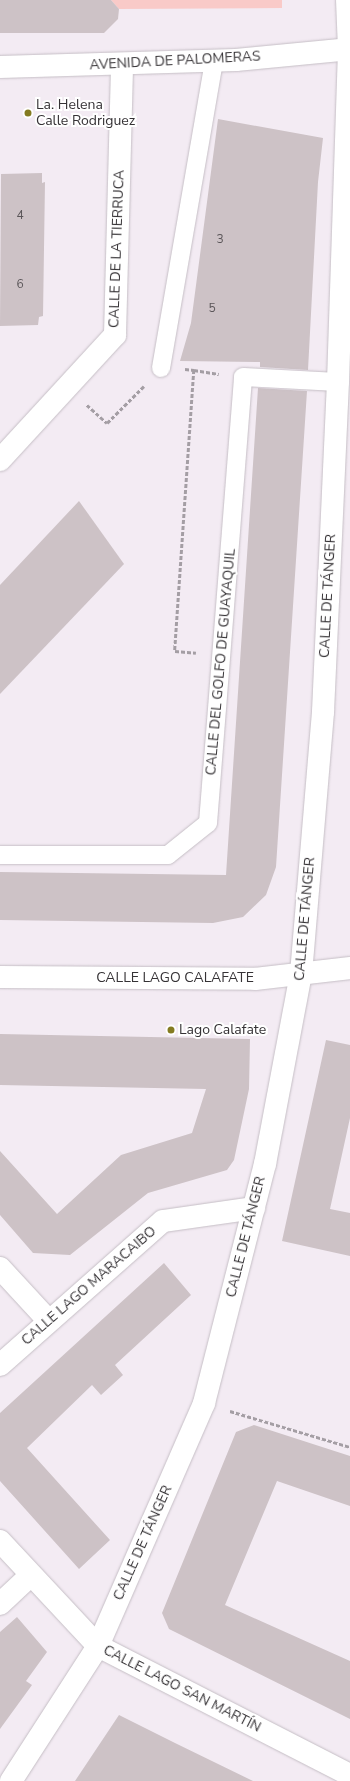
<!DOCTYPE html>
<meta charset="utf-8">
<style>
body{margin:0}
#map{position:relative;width:350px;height:1781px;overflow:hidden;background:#f3ebf3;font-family:"Nunito Sans",sans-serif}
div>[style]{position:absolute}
.green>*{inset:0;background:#f9cac8}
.building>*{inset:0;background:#cdc2c6}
.path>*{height:2.5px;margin-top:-1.25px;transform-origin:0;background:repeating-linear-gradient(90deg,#a49ea4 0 4px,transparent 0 6px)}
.roads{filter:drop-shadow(0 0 1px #c5bec5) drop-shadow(0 0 1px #c5bec5)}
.lane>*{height:18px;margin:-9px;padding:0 9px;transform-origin:9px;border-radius:9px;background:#fff}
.street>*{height:22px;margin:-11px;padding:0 11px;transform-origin:11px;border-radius:11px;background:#fff}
.secondary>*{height:22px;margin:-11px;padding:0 11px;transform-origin:11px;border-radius:11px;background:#fff}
.dots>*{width:11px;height:11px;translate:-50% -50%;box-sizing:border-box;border:2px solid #fff;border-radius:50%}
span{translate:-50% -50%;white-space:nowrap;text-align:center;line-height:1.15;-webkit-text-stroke:4px #fff;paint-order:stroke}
.number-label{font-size:12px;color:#5b5659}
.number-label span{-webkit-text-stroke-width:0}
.street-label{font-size:14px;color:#353235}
.poi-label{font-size:14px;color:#353235}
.left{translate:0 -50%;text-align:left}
</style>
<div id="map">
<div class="green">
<div style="clip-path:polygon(111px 0,282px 0,282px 8px,119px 9px)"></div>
</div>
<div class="building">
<div style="clip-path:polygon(0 0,111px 0,119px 9px,118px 19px,104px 33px,0 33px)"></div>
<div style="clip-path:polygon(218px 119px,323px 138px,318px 182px,308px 370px,260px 367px,260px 362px,180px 361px,191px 323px)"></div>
<div style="clip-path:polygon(42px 173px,42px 183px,45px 182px,43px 316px,39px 317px,38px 325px,0 326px,1px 174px)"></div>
<div style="clip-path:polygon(258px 388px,307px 391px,276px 867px,266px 895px,243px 917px,213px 923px,0 920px,0 872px,226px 875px)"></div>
<div style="clip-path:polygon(79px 501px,124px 564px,0 694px,0 585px)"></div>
<div style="clip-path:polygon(0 1034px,250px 1039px,249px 1089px,234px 1160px,227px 1170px,148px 1193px,70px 1255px,33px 1253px,0 1215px,0 1151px,57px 1214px,121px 1155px,192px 1133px,206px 1089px,0 1085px)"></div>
<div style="clip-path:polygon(326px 1040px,350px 1045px,350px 1118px,330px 1209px,350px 1213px,350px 1256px,282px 1241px)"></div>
<div style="clip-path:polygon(164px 1263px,191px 1295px,115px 1365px,123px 1375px,101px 1395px,92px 1385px,27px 1448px,110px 1540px,79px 1569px,0 1481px,0 1413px)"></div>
<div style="clip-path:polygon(254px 1425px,350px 1456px,350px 1506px,277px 1481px,225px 1605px,350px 1661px,350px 1719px,169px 1629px,162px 1613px,236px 1432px)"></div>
<div style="clip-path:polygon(17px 1617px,47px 1652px,26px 1681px,32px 1685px,0 1729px,0 1632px)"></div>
<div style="clip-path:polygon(119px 1715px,175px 1743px,253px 1781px,75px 1781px)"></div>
</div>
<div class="path">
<div style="left:185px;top:369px;width:9px;rotate:6deg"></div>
<div style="left:194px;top:370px;width:282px;rotate:93.9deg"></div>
<div style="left:175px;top:651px;width:21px;rotate:5deg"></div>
<div style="left:194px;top:370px;width:25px;rotate:9deg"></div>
<div style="left:87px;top:405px;width:27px;rotate:42deg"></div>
<div style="left:107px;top:423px;width:52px;rotate:-45deg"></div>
<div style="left:230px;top:1411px;width:125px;rotate:16.7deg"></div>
</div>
<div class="roads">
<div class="lane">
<div style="left:161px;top:368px;width:313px;rotate:-80.2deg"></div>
<div style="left:0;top:855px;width:168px"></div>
<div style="left:168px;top:855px;width:51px;rotate:-38.7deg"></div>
<div style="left:208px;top:823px;width:447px;rotate:-85.5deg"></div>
<div style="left:243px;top:377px;width:95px;rotate:3deg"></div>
</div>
<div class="street">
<div style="left:0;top:67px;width:236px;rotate:-1.7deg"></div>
<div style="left:236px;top:60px;width:115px;rotate:-5.5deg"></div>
<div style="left:0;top:460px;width:170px;rotate:-47.4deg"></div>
<div style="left:115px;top:335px;width:270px;rotate:-88.5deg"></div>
<div style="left:0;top:1268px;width:71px;rotate:47.3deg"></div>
<div style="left:0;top:1365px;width:217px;rotate:-41.5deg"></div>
<div style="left:163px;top:1221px;width:92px;rotate:-8.1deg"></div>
<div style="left:0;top:1541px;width:144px;rotate:47deg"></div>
<div style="left:98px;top:1646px;width:283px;rotate:27.1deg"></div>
<div style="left:0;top:1604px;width:42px;rotate:-43.1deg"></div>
<div style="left:11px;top:1781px;width:161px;rotate:-57.2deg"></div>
<div style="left:98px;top:1646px;width:265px;rotate:-66.4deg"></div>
<div style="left:204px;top:1403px;width:247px;rotate:-75.7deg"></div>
<div style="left:265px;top:1164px;width:193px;rotate:-79.3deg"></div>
<div style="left:301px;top:974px;width:263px;rotate:-85.2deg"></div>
<div style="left:323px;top:712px;width:330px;rotate:-87.4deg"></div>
<div style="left:338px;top:382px;width:333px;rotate:-88.1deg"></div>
<div style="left:349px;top:49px;width:49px;rotate:-92.3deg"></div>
</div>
<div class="secondary">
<div style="left:0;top:977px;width:255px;rotate:0.4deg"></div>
<div style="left:255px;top:979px;width:96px;rotate:-6.6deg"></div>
</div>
</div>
<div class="dots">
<div style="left:28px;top:113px;background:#847b21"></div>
<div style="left:171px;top:1030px;background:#847b21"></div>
</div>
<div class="number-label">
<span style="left:20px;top:216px">4</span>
<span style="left:220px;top:240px">3</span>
<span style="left:20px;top:285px">6</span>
<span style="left:212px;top:309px">5</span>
</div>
<div class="street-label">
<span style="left:175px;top:61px;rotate:-3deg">AVENIDA DE PALOMERAS</span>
<span style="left:117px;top:249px;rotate:-88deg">CALLE DE LA TIERRUCA</span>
<span style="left:328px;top:596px;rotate:-87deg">CALLE DE TÁNGER</span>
<span style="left:221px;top:662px;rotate:-85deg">CALLE DEL GOLFO DE GUAYAQUIL</span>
<span style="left:305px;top:919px;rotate:-85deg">CALLE DE TÁNGER</span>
<span style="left:175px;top:978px">CALLE LAGO CALAFATE</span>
<span style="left:246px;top:1237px;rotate:-76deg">CALLE DE TÁNGER</span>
<span style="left:89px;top:1286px;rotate:-41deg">CALLE LAGO MARACAIBO</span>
<span style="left:143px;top:1543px;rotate:-66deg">CALLE DE TÁNGER</span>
<span style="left:182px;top:1689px;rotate:27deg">CALLE LAGO SAN MARTÍN</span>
</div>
<div class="poi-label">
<span class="left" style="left:36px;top:113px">La. Helena<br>Calle Rodriguez</span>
<span class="left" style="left:179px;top:1030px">Lago Calafate</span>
</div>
</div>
